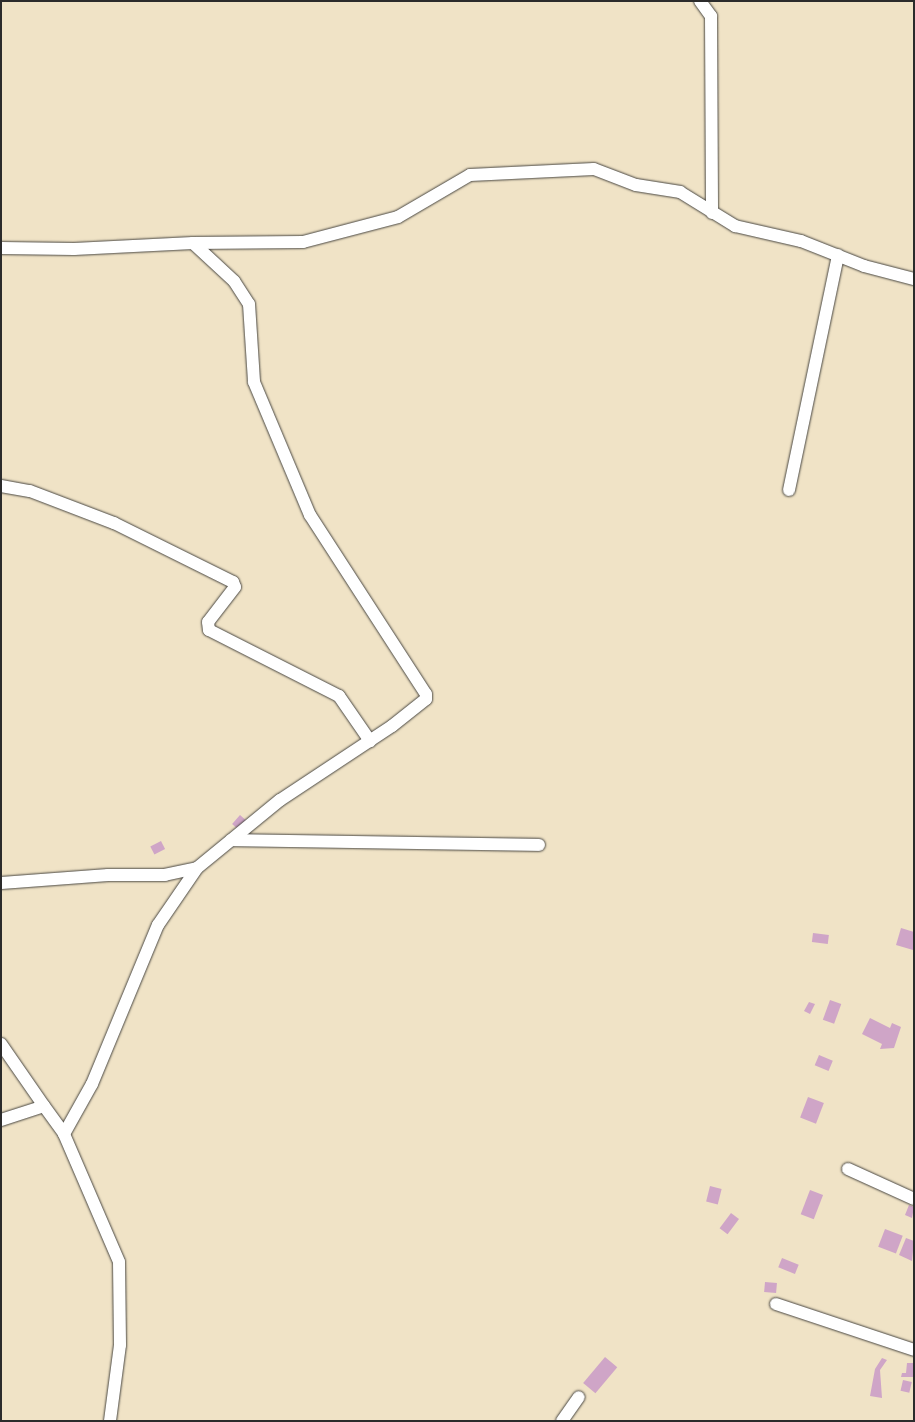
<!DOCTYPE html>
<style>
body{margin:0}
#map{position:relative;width:915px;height:1422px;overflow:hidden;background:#f0e3c6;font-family:"Sorts Mill Goudy",serif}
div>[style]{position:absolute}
.building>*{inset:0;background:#cfa5c7;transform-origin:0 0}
.roads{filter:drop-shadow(0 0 1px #494742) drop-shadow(0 0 1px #494742)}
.minor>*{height:12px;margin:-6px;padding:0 6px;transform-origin:6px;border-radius:6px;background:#fff}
span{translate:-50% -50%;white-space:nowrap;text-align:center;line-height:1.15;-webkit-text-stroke:5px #f7f3e8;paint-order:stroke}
.frame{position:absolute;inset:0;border:2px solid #2b2b2b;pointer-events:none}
</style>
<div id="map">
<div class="building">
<div style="left:240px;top:815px;width:9px;height:12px;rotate:41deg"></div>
<div style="left:161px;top:841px;width:9px;height:12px;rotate:63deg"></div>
<div style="clip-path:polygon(901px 928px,914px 932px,913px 950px,896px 945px)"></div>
<div style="left:813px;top:933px;width:16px;height:9px;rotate:7deg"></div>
<div style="left:830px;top:1000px;width:12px;height:21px;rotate:20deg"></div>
<div style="clip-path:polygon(809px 1002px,815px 1004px,810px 1014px,804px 1011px)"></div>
<div style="clip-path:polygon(870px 1018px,890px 1028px,892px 1023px,901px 1027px,894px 1048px,880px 1049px,882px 1044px,862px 1034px)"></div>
<div style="left:819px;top:1055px;width:15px;height:11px;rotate:23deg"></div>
<div style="left:808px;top:1097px;width:17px;height:22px;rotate:21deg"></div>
<div style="left:710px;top:1186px;width:12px;height:16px;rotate:14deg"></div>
<div style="left:810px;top:1190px;width:14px;height:26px;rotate:21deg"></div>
<div style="clip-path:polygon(909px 1205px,914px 1207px,912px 1218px,905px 1215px)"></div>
<div style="left:731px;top:1213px;width:10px;height:19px;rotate:37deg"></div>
<div style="left:885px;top:1229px;width:19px;height:19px;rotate:21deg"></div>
<div style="clip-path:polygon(906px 1238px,914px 1241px,912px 1261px,899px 1255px)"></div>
<div style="left:782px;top:1258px;width:18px;height:10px;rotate:22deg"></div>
<div style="left:765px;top:1282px;width:12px;height:10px;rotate:5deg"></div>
<div style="left:605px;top:1357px;width:16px;height:34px;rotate:40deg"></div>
<div style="clip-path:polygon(882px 1358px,887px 1360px,880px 1370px,882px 1398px,870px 1396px,875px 1369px)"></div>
<div style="clip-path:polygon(907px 1363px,914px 1363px,914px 1377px,901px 1377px,902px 1373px,906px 1373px)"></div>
<div style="left:903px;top:1380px;width:9px;height:11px;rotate:13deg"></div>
</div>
<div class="roads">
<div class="minor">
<div style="left:700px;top:1px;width:19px;rotate:54deg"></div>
<div style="left:711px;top:16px;width:197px;rotate:89.7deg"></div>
<div style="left:193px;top:243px;width:110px;rotate:-0.5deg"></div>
<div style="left:303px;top:242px;width:98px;rotate:-14.7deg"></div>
<div style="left:398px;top:217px;width:83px;rotate:-30.3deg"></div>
<div style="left:470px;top:175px;width:124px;rotate:-2.8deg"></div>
<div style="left:594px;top:169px;width:45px;rotate:20.9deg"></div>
<div style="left:636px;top:185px;width:45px;rotate:9deg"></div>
<div style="left:680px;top:192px;width:65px;rotate:31.7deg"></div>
<div style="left:735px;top:226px;width:68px;rotate:12.8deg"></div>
<div style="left:801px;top:241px;width:68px;rotate:21.6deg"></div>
<div style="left:864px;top:266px;width:52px;rotate:14.6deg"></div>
<div style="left:1px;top:248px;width:73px;rotate:0.8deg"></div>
<div style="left:74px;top:249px;width:119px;rotate:-2.9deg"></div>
<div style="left:193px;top:243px;width:56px;rotate:42.8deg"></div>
<div style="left:234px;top:281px;width:27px;rotate:57deg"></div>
<div style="left:249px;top:304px;width:78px;rotate:86.3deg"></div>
<div style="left:254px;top:382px;width:144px;rotate:67.2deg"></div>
<div style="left:310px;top:515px;width:213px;rotate:57.1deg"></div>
<div style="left:426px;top:694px;width:5px;rotate:90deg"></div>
<div style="left:426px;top:699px;width:43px;rotate:141.5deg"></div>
<div style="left:392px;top:726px;width:134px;rotate:146.5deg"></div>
<div style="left:280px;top:800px;width:107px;rotate:140.7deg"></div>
<div style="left:197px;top:868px;width:33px;rotate:168deg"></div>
<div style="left:165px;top:875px;width:57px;rotate:180deg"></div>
<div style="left:108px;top:875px;width:107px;rotate:175.7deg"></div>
<div style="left:1px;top:486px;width:29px;rotate:10deg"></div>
<div style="left:30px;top:491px;width:90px;rotate:20.9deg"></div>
<div style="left:114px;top:523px;width:133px;rotate:26.4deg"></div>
<div style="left:233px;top:582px;width:5px;rotate:68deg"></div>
<div style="left:235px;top:587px;width:44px;rotate:127.6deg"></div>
<div style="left:208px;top:622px;width:8px;rotate:83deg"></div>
<div style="left:209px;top:630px;width:146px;rotate:26.9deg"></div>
<div style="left:339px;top:696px;width:55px;rotate:55.4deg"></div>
<div style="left:789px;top:490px;width:240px;rotate:-78.2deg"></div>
<div style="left:231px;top:840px;width:308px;rotate:0.9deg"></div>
<div style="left:1px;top:1044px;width:75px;rotate:55.3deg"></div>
<div style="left:1px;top:1120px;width:45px;rotate:-18deg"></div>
<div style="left:44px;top:1106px;width:34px;rotate:54deg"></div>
<div style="left:64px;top:1134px;width:139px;rotate:66.7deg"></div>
<div style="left:119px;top:1262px;width:83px;rotate:89.3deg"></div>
<div style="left:120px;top:1345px;width:77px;rotate:97.5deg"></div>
<div style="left:64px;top:1134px;width:57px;rotate:-60.8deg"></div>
<div style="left:92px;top:1084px;width:172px;rotate:-67.5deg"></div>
<div style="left:158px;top:925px;width:69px;rotate:-55.6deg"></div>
<div style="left:848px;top:1169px;width:72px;rotate:24.4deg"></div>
<div style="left:776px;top:1304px;width:145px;rotate:18.4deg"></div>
<div style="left:562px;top:1421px;width:29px;rotate:-55deg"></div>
</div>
</div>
<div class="frame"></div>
</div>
